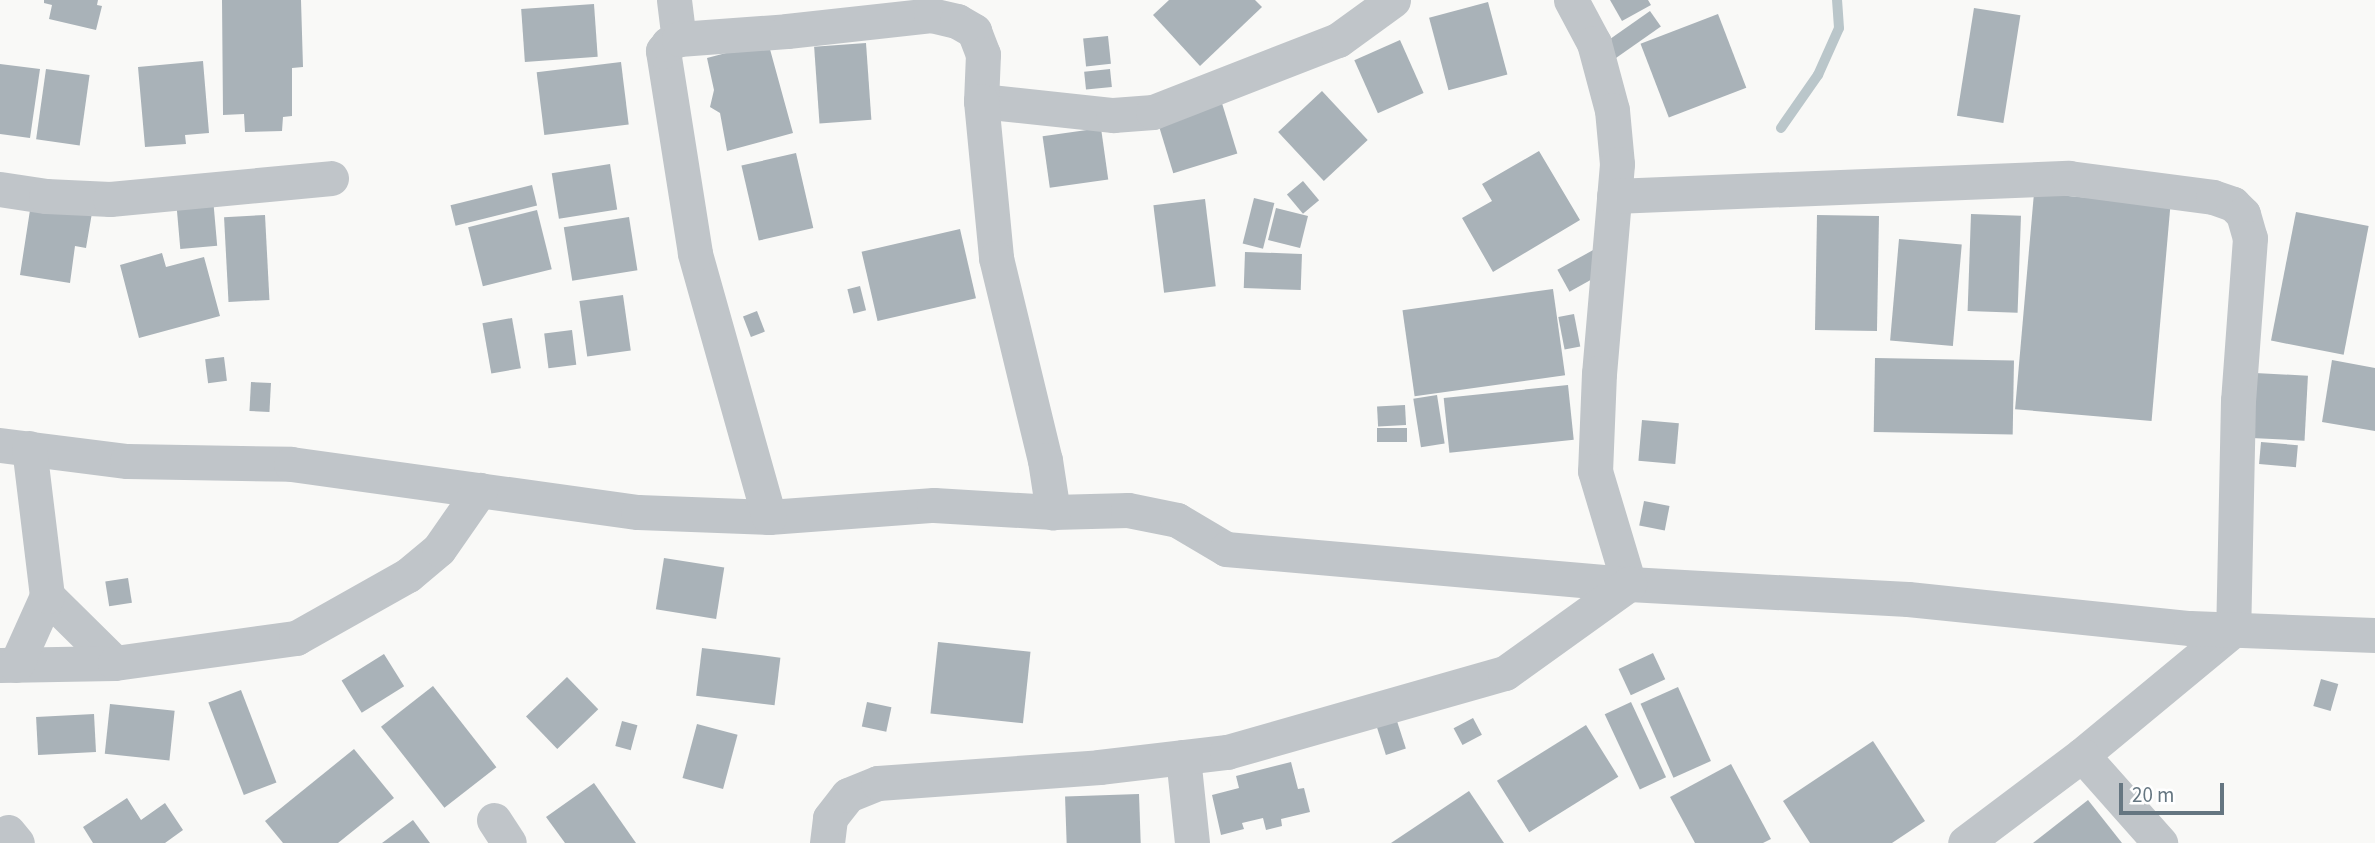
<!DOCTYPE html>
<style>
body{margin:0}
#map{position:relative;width:2375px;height:843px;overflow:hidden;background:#f9f9f7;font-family:"Source Sans 3",sans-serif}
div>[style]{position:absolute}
.stream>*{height:10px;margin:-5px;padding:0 5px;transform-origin:5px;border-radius:5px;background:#bac6ca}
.building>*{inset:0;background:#a9b2b8;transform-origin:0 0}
.street>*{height:35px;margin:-17.5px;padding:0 17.5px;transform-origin:17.5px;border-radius:17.5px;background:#c0c5c9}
span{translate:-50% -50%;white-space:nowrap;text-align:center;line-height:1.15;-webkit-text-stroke:7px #fff;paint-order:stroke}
.scale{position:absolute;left:2119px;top:783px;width:105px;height:32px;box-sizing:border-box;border:4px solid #657681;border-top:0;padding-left:9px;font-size:21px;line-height:24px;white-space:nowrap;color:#657681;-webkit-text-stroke:5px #fff;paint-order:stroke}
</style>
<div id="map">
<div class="stream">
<div style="left:1781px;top:128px;width:65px;rotate:-55.1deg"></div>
<div style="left:1818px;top:75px;width:51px;rotate:-65.9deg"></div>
<div style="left:1839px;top:28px;width:28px;rotate:-94deg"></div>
</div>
<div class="building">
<div style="clip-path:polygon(44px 0,98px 0,97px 5px,102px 6px,96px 30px,49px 19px,52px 5px,44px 3px)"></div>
<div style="clip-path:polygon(222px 0,301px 0,303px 67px,292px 68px,292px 116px,283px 117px,282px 131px,245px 132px,244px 114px,223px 115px)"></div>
<div style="clip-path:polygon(1169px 0,1255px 0,1262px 7px,1200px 66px,1153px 15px)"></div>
<div style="clip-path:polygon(1610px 0,1648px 0,1651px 5px,1622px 21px)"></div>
<div style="left:1488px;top:2px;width:75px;height:61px;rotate:75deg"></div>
<div style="left:594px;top:4px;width:53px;height:73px;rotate:86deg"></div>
<div style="left:1974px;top:8px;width:47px;height:109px;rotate:9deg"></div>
<div style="left:1650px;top:11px;width:19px;height:57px;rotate:55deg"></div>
<div style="left:1718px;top:14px;width:79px;height:83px;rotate:69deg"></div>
<div style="left:1108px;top:36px;width:28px;height:25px;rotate:84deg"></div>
<div style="left:1400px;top:40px;width:58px;height:50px;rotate:66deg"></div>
<div style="clip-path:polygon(768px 42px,793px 133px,727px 151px,720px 113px,710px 107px,714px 90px,707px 58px)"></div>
<div style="left:866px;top:43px;width:77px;height:52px;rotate:86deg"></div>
<div style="clip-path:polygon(203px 61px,209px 133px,185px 135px,186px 144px,145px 147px,138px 67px)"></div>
<div style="left:621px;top:62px;width:63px;height:85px;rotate:83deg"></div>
<div style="clip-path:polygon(0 64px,40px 69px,30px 138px,0 134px)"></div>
<div style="left:46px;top:69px;width:44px;height:71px;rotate:8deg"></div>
<div style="left:1110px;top:69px;width:18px;height:26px;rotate:84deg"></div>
<div style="left:1322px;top:91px;width:67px;height:60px;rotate:47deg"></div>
<div style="left:1221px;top:100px;width:56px;height:67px;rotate:73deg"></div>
<div style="left:1101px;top:128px;width:52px;height:59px;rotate:82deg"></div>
<div style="clip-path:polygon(1539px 151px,1580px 220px,1493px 272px,1462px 218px,1492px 201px,1482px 184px)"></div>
<div style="left:796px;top:153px;width:77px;height:56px;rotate:77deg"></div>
<div style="left:610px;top:164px;width:46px;height:59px;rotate:81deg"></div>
<div style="left:1303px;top:181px;width:25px;height:21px;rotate:50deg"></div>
<div style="left:532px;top:185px;width:21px;height:84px;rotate:76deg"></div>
<div style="left:2034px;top:193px;width:137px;height:217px;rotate:5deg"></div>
<div style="clip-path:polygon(32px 197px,93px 207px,86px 248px,75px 246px,70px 283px,20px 275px)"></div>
<div style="left:213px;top:198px;width:48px;height:37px;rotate:85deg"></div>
<div style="left:1254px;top:198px;width:21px;height:47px;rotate:14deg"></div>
<div style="left:1205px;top:199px;width:88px;height:52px;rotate:83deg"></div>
<div style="left:1276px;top:208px;width:33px;height:33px;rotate:14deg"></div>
<div style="left:537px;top:210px;width:61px;height:71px;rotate:76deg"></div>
<div style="left:2296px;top:212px;width:74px;height:131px;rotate:11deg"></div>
<div style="left:1971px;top:214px;width:50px;height:97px;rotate:2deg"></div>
<div style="left:265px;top:215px;width:85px;height:41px;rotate:87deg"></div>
<div style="left:1817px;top:215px;width:62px;height:115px;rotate:1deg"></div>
<div style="left:629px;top:217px;width:54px;height:66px;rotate:81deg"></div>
<div style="left:960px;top:229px;width:71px;height:101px;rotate:77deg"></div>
<div style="left:1899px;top:239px;width:63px;height:102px;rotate:5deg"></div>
<div style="left:1595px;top:249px;width:25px;height:43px;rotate:61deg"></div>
<div style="left:1245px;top:252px;width:57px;height:36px;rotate:2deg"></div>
<div style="clip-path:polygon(162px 253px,166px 267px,204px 257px,220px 316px,139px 338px,120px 265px)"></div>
<div style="left:860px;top:286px;width:25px;height:13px;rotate:76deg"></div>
<div style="left:1553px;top:289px;width:87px;height:152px;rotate:82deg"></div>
<div style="left:623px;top:295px;width:56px;height:44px;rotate:82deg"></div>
<div style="left:757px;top:311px;width:22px;height:15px;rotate:69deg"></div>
<div style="left:1574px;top:314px;width:33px;height:16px;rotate:79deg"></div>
<div style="left:512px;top:318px;width:51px;height:30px;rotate:80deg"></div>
<div style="left:572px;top:330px;width:35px;height:28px;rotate:83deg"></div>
<div style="left:224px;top:357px;width:24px;height:19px;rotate:83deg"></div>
<div style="left:1875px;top:358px;width:139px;height:74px;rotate:1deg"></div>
<div style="clip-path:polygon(2332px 360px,2375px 368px,2375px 431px,2322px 422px)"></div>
<div style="left:2255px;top:373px;width:53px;height:65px;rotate:3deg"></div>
<div style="left:251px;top:382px;width:20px;height:29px;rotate:3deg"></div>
<div style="left:1568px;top:385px;width:55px;height:125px;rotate:84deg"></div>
<div style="left:1437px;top:395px;width:49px;height:24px;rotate:81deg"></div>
<div style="left:1405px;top:405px;width:20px;height:28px;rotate:87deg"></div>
<div style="left:1642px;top:420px;width:37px;height:41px;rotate:5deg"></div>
<div style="left:1377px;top:428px;width:30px;height:14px"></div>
<div style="left:2261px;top:442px;width:37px;height:22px;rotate:5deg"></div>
<div style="left:1644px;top:501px;width:26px;height:25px;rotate:11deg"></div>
<div style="left:664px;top:558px;width:61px;height:52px;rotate:9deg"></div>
<div style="left:128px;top:578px;width:25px;height:23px;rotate:81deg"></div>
<div style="left:938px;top:642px;width:93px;height:72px;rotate:6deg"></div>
<div style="left:702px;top:648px;width:79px;height:48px;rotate:7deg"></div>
<div style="left:1653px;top:653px;width:29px;height:38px;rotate:65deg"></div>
<div style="left:384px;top:654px;width:38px;height:50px;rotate:58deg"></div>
<div style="left:567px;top:677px;width:45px;height:57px;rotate:46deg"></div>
<div style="left:2321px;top:679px;width:18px;height:28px;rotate:16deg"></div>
<div style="left:433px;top:686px;width:103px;height:66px;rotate:52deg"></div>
<div style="left:1678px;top:687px;width:81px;height:41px;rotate:66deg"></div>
<div style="left:241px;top:690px;width:99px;height:35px;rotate:69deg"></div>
<div style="left:867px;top:702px;width:25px;height:25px;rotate:12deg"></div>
<div style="left:1631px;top:702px;width:83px;height:29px;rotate:65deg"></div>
<div style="left:110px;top:704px;width:65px;height:50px;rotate:6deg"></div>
<div style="left:94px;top:714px;width:38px;height:58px;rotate:87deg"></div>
<div style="left:1396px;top:718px;width:32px;height:21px;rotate:72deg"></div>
<div style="left:1473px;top:718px;width:19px;height:22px;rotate:62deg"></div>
<div style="left:622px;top:721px;width:16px;height:26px;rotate:15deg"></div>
<div style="left:697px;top:724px;width:42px;height:56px;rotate:15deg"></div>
<div style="left:1586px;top:725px;width:61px;height:105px;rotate:58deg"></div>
<div style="clip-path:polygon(1873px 741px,1925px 821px,1892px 843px,1810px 843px,1783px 801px)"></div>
<div style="clip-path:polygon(354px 749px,394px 798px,338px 843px,283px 843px,265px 821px)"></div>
<div style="clip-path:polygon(1291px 762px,1298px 789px,1304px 788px,1310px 812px,1281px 819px,1282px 826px,1266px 830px,1263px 818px,1242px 823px,1244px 829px,1221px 835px,1212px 795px,1239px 788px,1236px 776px)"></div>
<div style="clip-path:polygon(1731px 764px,1771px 839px,1763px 843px,1695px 843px,1670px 797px)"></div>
<div style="clip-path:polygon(594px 783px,636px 843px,565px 843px,546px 817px)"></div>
<div style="clip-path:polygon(1469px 791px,1504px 843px,1391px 843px)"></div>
<div style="left:1139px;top:794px;width:49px;height:74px;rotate:88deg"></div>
<div style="clip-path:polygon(127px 798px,141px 820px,165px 803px,183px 830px,165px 843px,93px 843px,83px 827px)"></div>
<div style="clip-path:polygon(2088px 800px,2122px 843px,2033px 843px)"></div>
<div style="clip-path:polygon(413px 820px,430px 843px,382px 843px)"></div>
</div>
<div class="street">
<div style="left:674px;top:0;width:39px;rotate:83deg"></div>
<div style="left:1571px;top:0;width:49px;rotate:61.9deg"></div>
<div style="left:1594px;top:43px;width:69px;rotate:75deg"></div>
<div style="left:1612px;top:110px;width:54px;rotate:84.7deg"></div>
<div style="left:1617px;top:164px;width:210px;rotate:94.9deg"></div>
<div style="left:1599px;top:373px;width:98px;rotate:92.3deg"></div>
<div style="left:1595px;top:471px;width:118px;rotate:73.3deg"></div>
<div style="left:981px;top:101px;width:133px;rotate:6.1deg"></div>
<div style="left:1113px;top:115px;width:40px;rotate:-4.3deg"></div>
<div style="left:1153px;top:112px;width:199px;rotate:-21.3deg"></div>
<div style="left:1338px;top:40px;width:68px;rotate:-36deg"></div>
<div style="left:0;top:189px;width:47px;rotate:8.7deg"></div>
<div style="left:46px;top:196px;width:64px;rotate:2.7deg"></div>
<div style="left:110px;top:199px;width:222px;rotate:-5.4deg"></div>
<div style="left:1614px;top:196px;width:455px;rotate:-2.3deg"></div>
<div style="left:2069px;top:178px;width:145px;rotate:7.5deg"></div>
<div style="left:2213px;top:197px;width:21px;rotate:19deg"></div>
<div style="left:2233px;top:204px;width:14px;rotate:45deg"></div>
<div style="left:2243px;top:214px;width:25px;rotate:74deg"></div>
<div style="left:2250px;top:238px;width:162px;rotate:94.2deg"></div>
<div style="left:2238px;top:400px;width:230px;rotate:91.2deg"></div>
<div style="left:2233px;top:630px;width:196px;rotate:140.4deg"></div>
<div style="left:2082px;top:755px;width:146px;rotate:143.1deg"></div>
<div style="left:0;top:445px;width:128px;rotate:7.2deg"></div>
<div style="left:127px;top:461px;width:164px;rotate:1deg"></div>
<div style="left:291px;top:464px;width:350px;rotate:7.9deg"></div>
<div style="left:638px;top:512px;width:131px;rotate:2.2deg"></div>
<div style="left:769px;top:517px;width:165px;rotate:-4.2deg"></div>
<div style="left:934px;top:505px;width:119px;rotate:3.4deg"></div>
<div style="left:1053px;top:512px;width:75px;rotate:-1.5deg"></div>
<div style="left:1128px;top:510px;width:50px;rotate:11.5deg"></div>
<div style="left:1177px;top:520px;width:57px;rotate:30.6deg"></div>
<div style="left:1226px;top:549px;width:405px;rotate:5deg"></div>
<div style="left:1629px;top:584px;width:279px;rotate:3.1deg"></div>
<div style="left:1908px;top:599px;width:283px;rotate:5.9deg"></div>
<div style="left:2190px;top:628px;width:185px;rotate:2.2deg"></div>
<div style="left:769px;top:517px;width:274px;rotate:-105.7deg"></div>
<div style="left:695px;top:253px;width:205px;rotate:-99deg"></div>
<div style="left:663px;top:51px;width:9px;rotate:-54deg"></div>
<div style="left:668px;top:44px;width:12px;rotate:-24deg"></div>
<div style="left:679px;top:39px;width:108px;rotate:-4.2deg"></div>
<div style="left:787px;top:31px;width:145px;rotate:-6.3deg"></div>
<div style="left:931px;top:15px;width:27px;rotate:13deg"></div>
<div style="left:957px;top:21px;width:20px;rotate:30deg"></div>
<div style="left:974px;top:31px;width:25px;rotate:69deg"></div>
<div style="left:983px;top:54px;width:47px;rotate:92.4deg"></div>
<div style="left:981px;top:101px;width:158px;rotate:84.5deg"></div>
<div style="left:996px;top:258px;width:208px;rotate:76.4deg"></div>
<div style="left:1045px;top:460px;width:53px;rotate:81.3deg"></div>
<div style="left:47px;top:596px;width:95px;rotate:44.6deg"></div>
<div style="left:0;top:665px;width:115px;rotate:-1deg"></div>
<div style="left:115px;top:663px;width:183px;rotate:-7.9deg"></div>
<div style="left:296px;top:638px;width:129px;rotate:-29.4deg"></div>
<div style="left:408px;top:575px;width:40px;rotate:-40deg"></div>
<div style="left:439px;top:549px;width:72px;rotate:-55.2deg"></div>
<div style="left:16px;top:665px;width:76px;rotate:-65.8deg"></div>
<div style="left:47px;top:596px;width:149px;rotate:-96.9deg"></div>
<div style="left:2082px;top:755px;width:118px;rotate:48.4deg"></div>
<div style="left:1183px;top:757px;width:86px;rotate:84deg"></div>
<div style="left:494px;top:820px;width:27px;rotate:57deg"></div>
<div style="left:8px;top:832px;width:14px;rotate:51deg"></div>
<div style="left:827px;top:843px;width:25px;rotate:-83deg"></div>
<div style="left:830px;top:818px;width:29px;rotate:-52deg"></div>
<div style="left:848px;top:795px;width:32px;rotate:-22deg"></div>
<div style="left:878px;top:783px;width:222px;rotate:-4.1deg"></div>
<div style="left:1099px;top:767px;width:129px;rotate:-6.7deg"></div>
<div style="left:1227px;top:752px;width:289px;rotate:-15.9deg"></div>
<div style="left:1505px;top:673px;width:153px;rotate:-35.7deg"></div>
</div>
<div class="scale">20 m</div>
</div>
